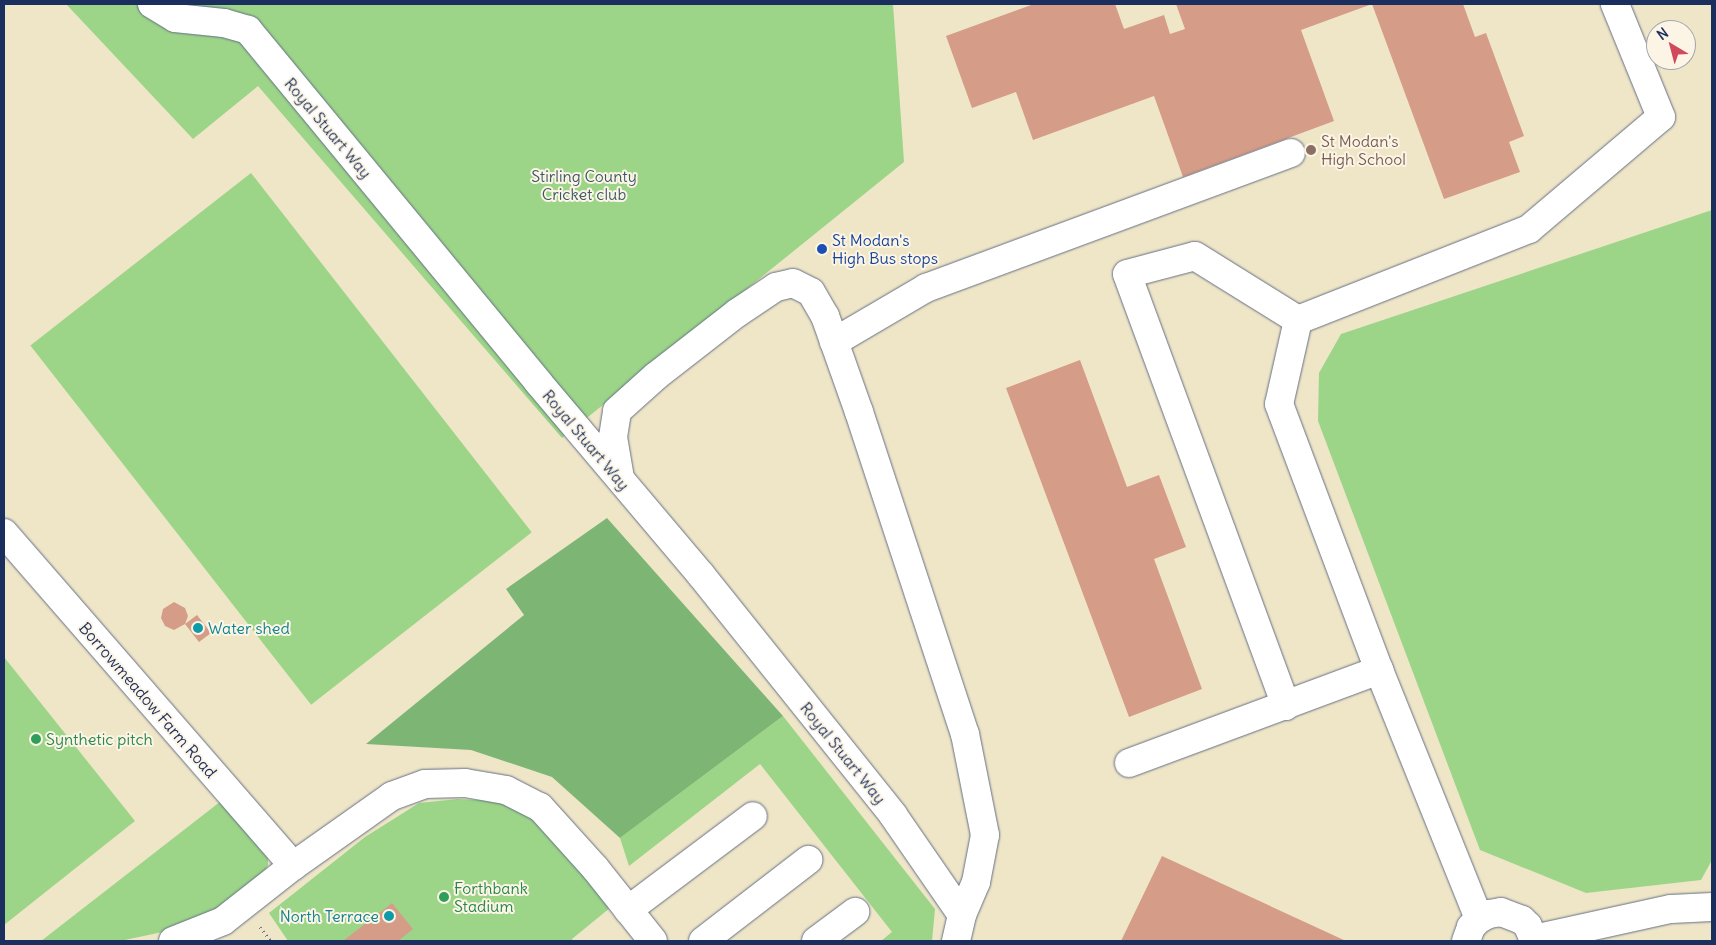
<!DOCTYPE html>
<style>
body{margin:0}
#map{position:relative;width:1716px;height:945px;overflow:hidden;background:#efe6c8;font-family:Delius,sans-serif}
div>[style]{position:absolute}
.green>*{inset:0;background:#9cd588;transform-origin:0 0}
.forest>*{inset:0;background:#7db674}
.building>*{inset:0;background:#d59c88}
.path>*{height:3px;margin-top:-1.5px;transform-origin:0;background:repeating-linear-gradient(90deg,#656f83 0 1px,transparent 0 5px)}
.roads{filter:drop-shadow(0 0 1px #656f83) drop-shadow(0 0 1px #656f83)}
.minor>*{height:28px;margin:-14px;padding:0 14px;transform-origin:14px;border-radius:14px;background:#fff}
.dots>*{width:14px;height:14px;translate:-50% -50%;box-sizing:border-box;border:2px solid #fcf5e5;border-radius:50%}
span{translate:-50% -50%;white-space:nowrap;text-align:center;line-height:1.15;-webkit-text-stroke:4px #fcf5e5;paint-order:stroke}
.street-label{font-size:16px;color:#1b2f5e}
.education-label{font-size:16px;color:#785e54}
.left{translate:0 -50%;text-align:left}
.park-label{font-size:16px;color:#3b5868}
.transit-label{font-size:16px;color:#164399}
.culture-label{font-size:16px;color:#0d838f}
.right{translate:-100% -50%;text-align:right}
.leisure-label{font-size:16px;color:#27864d}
.frame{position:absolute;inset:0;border:5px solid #1b2f5e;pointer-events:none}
.north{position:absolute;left:1646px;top:20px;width:50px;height:50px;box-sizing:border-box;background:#fcf5e5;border:1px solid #a2a6af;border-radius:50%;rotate:323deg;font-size:14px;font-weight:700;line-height:20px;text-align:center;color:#1b2f5e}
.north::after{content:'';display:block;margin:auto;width:18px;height:22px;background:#d1495b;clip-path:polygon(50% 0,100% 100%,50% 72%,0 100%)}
</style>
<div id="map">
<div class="green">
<div style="clip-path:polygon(66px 4px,893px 4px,904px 162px,562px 438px,258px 86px,193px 139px)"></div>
<div style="left:251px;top:173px;width:456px;height:280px;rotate:52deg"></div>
<div style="clip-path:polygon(1712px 210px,1712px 860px,1701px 880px,1586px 893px,1480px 850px,1318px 421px,1319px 373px,1341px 334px)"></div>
<div style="clip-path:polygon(4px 657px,135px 821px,4px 925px)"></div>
<div style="clip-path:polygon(783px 716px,935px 909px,932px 941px,881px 941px,892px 932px,760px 764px,629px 866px,620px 838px)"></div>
<div style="clip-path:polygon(225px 798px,268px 851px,268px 865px,258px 885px,216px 914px,172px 930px,120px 941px,41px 941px)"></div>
<div style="clip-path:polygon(458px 799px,498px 801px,539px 814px,616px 903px,572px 939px,573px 941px,288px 941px,269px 913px,365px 837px,419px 803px)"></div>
</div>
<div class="forest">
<div style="clip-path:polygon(607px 518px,783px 716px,620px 838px,552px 777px,471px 750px,366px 744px,524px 615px,506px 589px)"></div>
</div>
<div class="building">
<div style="clip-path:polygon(1034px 4px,1115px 4px,1124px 29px,1164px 15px,1170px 34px,1185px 29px,1176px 4px,1463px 4px,1475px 37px,1486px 33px,1524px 136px,1509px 142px,1520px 172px,1444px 199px,1372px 4px,1301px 30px,1334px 121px,1183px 177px,1154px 96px,1033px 140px,1016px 92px,972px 108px,946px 36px)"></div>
<div style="clip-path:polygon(1080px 360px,1127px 487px,1159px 475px,1186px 547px,1154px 559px,1202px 689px,1129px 717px,1006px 388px)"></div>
<div style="clip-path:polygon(174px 602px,185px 608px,188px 616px,185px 624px,197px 615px,211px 633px,199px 642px,185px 624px,174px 630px,165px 626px,161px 618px,163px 609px)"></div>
<div style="clip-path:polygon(1162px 856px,1346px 941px,1121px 941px)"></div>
<div style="clip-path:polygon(392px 903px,413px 929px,398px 941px,343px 941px)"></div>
</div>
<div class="path">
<div style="left:260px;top:927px;width:18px;rotate:52deg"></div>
</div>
<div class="roads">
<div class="minor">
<div style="left:152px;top:4px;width:27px;rotate:31deg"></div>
<div style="left:175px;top:18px;width:49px;rotate:5.8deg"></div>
<div style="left:224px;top:23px;width:25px;rotate:16deg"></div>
<div style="left:248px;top:30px;width:456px;rotate:50.5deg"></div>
<div style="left:538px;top:382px;width:253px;rotate:49.8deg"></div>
<div style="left:701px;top:575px;width:307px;rotate:51.3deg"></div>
<div style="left:893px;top:815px;width:121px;rotate:55.4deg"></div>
<div style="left:962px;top:915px;width:27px;rotate:103deg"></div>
<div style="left:1298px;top:320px;width:86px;rotate:102.7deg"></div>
<div style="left:1279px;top:404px;width:284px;rotate:69.4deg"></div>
<div style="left:1379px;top:670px;width:268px;rotate:68.1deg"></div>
<div style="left:834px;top:342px;width:107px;rotate:-30.4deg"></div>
<div style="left:926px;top:288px;width:389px;rotate:-20.3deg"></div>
<div style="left:620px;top:478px;width:42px;rotate:-99.7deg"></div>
<div style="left:613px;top:437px;width:26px;rotate:-81deg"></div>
<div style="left:617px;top:411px;width:52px;rotate:-41.9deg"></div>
<div style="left:656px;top:376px;width:103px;rotate:-37.9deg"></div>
<div style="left:737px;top:313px;width:47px;rotate:-33.7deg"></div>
<div style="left:776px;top:287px;width:17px;rotate:-13deg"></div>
<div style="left:793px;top:283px;width:20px;rotate:27deg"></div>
<div style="left:811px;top:292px;width:28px;rotate:60deg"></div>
<div style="left:825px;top:316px;width:102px;rotate:70.5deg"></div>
<div style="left:859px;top:412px;width:339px;rotate:71.8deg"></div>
<div style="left:965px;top:734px;width:103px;rotate:78.8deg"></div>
<div style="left:985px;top:835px;width:48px;rotate:100.8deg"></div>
<div style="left:976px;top:882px;width:36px;rotate:113deg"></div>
<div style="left:4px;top:533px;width:441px;rotate:49deg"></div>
<div style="left:1286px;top:706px;width:460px;rotate:-110.2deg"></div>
<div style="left:1127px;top:274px;width:70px;rotate:-14.8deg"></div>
<div style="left:1195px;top:256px;width:121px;rotate:31.9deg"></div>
<div style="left:1298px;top:320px;width:248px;rotate:-21.5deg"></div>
<div style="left:1529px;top:229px;width:173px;rotate:-40.3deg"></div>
<div style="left:1661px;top:117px;width:122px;rotate:-112.2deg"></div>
<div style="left:1129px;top:763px;width:267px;rotate:-20.4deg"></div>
<div style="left:628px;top:910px;width:156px;rotate:-36.9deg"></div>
<div style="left:1534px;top:939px;width:140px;rotate:-12.4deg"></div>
<div style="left:1671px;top:909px;width:41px;rotate:-2.8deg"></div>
<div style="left:173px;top:941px;width:54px;rotate:-21.8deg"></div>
<div style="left:223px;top:921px;width:89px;rotate:-38.2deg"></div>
<div style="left:293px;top:866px;width:121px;rotate:-35.3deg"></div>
<div style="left:392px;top:796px;width:35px;rotate:-20deg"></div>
<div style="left:425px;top:784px;width:40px;rotate:-1.4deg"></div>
<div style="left:465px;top:783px;width:42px;rotate:9.7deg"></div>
<div style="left:506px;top:790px;width:38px;rotate:27deg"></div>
<div style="left:540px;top:807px;width:82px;rotate:48deg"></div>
<div style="left:595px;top:868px;width:93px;rotate:51.5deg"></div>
<div style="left:703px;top:941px;width:133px;rotate:-37.6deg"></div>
<div style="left:816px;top:941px;width:49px;rotate:-36.6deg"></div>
<div style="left:1466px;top:941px;width:15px;rotate:-70deg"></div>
<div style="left:1471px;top:927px;width:11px;rotate:-45deg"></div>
<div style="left:1479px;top:919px;width:11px;rotate:-27deg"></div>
<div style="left:1489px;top:914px;width:12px;rotate:-9deg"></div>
<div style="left:1501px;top:912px;width:22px;rotate:21deg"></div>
<div style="left:1522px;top:920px;width:8px;rotate:45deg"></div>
<div style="left:1528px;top:926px;width:16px;rotate:68deg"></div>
</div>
</div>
<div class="dots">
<div style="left:1311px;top:150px;background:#8d6e63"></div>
<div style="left:822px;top:249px;background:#1a4fb4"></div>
<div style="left:198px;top:628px;background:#0f9aa8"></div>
<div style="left:36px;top:739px;background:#2e9e5b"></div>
<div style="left:444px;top:897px;background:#2e9e5b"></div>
<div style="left:389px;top:916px;background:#0f9aa8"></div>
</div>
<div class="street-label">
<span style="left:328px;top:128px;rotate:50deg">Royal Stuart Way</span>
<span style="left:586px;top:440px;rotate:50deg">Royal Stuart Way</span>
<span style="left:148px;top:700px;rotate:49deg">Borrowmeadow Farm Road</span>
<span style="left:843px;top:753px;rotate:51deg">Royal Stuart Way</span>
</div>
<div class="education-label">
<span class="left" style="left:1321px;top:150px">St Modan's<br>High School</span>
</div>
<div class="park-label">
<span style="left:584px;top:185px">Stirling County<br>Cricket club</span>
</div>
<div class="transit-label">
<span class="left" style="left:832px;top:249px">St Modan's<br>High Bus stops</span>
</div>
<div class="culture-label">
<span class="left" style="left:208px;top:628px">Water shed</span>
<span class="right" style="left:379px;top:916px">North Terrace</span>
</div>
<div class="leisure-label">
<span class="left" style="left:46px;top:739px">Synthetic pitch</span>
<span class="left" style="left:454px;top:897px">Forthbank<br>Stadium</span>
</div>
<div class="frame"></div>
<div class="north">N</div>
</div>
